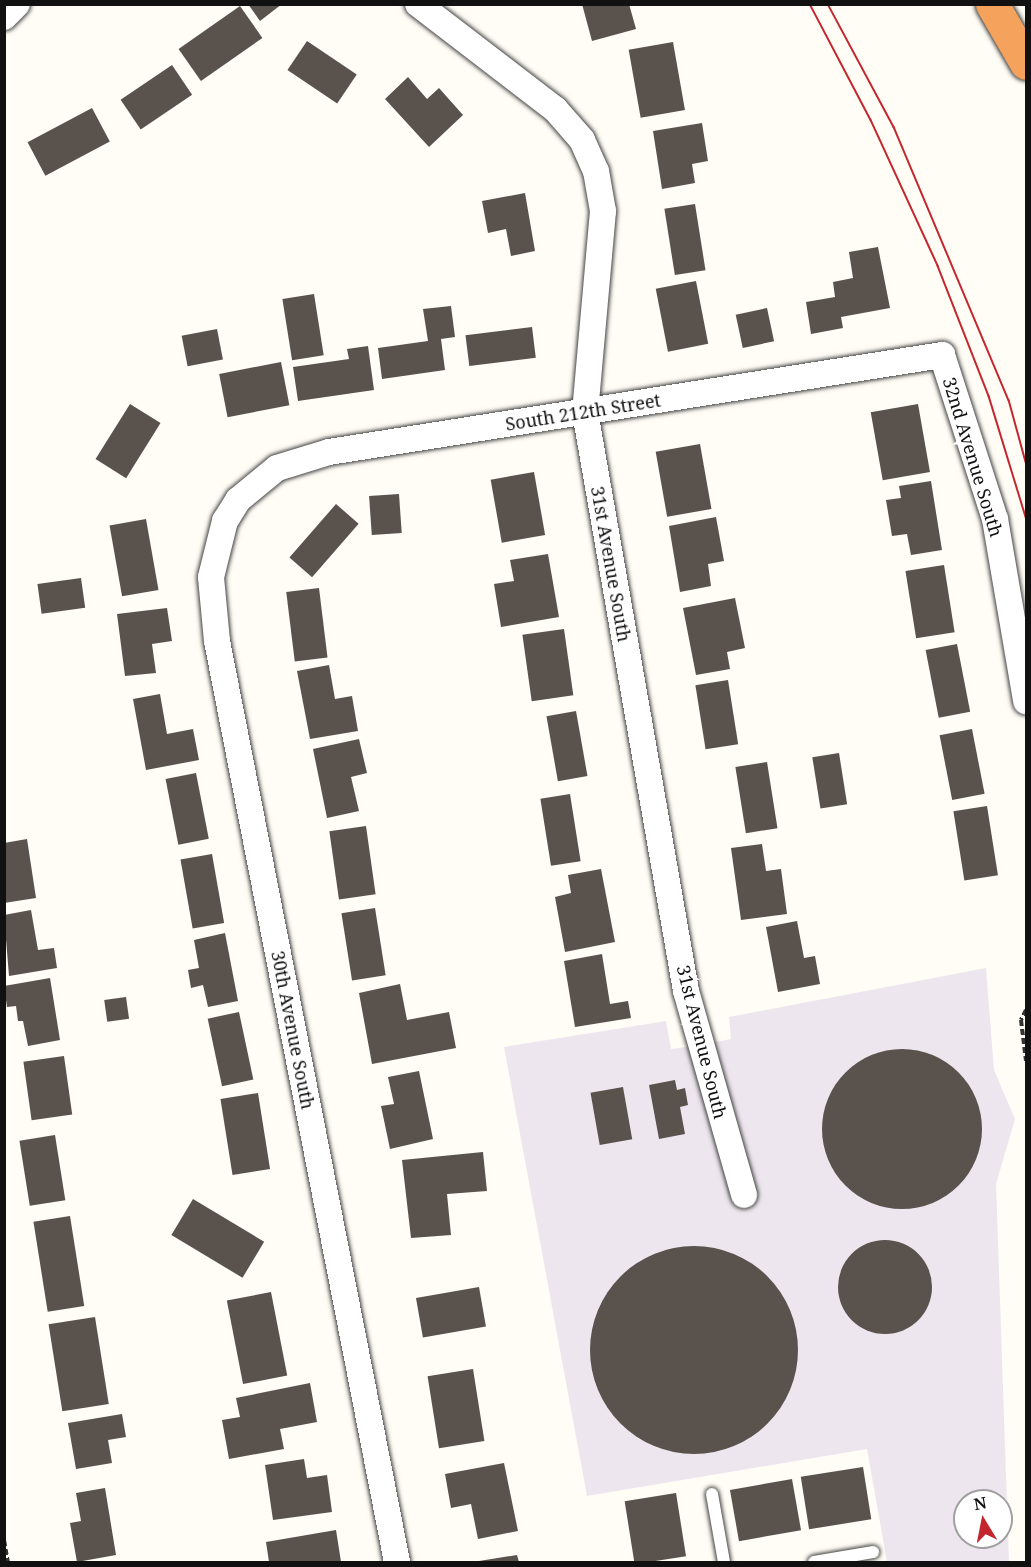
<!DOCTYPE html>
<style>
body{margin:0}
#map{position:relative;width:1031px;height:1567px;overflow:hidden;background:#fffdf5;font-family:"Noto Serif",serif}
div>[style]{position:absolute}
.industrial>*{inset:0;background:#eee6ef}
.building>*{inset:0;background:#5a524d;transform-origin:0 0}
.round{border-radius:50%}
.path>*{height:4px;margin-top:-2px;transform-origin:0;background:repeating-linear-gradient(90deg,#333 0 6px,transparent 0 9px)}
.roads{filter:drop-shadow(0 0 2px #444) drop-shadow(0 0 2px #444)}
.service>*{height:12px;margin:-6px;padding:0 6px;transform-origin:6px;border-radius:6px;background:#fff}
.minor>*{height:26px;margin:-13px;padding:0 13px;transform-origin:13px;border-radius:13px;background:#fff}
.motorway>*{height:33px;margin:-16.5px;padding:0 16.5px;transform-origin:16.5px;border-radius:16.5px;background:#f5a25d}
.tram>*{height:1.5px;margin:-0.75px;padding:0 0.75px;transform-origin:0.75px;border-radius:0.75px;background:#c4262e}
span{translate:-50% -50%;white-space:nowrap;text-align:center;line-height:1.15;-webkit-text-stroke:6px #fff;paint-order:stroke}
.street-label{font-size:18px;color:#111}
.frame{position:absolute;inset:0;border:6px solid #111;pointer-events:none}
.north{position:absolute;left:953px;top:1489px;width:60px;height:60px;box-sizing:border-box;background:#fff;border:2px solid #a0a0a0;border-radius:50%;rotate:350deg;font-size:16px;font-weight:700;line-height:24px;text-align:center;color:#111}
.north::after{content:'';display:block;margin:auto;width:21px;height:27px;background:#c4262e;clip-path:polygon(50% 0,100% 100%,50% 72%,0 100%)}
</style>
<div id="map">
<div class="industrial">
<div style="clip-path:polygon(evenodd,986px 968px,994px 1070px,1015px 1119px,996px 1184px,1009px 1562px,887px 1562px,867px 1449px,587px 1496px,504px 1047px,666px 1021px,671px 1049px,701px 1045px,731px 1039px,729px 1017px,986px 968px,965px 1501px,1001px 1501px,1001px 1537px,965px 1537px,965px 1501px)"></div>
</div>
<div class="building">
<div style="clip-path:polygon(248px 4px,282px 4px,260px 21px)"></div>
<div style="clip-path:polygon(582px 4px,629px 4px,636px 29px,592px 41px)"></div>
<div style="left:240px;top:6px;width:39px;height:75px;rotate:55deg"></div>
<div style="left:307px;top:41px;width:60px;height:35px;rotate:34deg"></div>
<div style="left:673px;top:42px;width:69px;height:45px;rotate:80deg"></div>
<div style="left:172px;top:65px;width:36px;height:62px;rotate:56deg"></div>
<div style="clip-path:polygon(408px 77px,427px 99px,439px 88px,463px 115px,429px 147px,385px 99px)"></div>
<div style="left:92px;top:108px;width:38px;height:73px;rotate:62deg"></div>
<div style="clip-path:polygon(702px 123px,708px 161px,692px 164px,695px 183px,662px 189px,653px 131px)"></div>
<div style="clip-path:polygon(525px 193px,535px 251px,511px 256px,506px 229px,488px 233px,482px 201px)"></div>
<div style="left:695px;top:204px;width:67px;height:31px;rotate:81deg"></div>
<div style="clip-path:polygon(878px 247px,890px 308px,841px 317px,843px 328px,811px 334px,806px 302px,835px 297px,833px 282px,853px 278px,849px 252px)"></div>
<div style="left:696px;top:281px;width:64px;height:41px;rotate:79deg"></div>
<div style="left:314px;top:294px;width:62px;height:32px;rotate:81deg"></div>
<div style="clip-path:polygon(451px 306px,455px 337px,441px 339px,445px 370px,382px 379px,378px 348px,428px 341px,423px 309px)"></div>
<div style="left:767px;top:308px;width:34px;height:32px;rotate:78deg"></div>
<div style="left:532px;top:327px;width:31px;height:67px;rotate:83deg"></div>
<div style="left:217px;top:329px;width:31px;height:36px;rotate:79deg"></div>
<div style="clip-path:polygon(368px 346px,374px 390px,298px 401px,293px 367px,349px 359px,347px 349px)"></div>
<div style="left:281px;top:362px;width:44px;height:63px;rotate:79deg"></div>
<div style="left:130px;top:404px;width:36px;height:65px;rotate:32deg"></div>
<div style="left:918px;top:404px;width:69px;height:48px;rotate:80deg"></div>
<div style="left:700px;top:444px;width:66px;height:45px;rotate:80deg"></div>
<div style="left:534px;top:472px;width:64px;height:44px;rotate:80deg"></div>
<div style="clip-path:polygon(931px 481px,942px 550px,911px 555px,907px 534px,892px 536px,886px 500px,901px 498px,899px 486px)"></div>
<div style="left:399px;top:494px;width:39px;height:30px;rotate:86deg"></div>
<div style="left:336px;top:504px;width:30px;height:71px;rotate:41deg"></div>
<div style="clip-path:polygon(716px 517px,724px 561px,708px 564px,711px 586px,680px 592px,669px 526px)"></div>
<div style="left:146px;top:519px;width:72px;height:37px;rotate:80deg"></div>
<div style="clip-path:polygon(548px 554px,559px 617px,501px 627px,494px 584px,514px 581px,510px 560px)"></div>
<div style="left:944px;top:565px;width:68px;height:39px;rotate:81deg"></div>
<div style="left:81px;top:578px;width:30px;height:44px;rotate:82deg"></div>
<div style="left:319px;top:588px;width:70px;height:33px;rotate:83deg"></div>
<div style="clip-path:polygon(735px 598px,745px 648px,727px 652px,730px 669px,696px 675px,683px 608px)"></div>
<div style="clip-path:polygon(167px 608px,172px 641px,152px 644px,156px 673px,125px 676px,117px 614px)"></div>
<div style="left:564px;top:629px;width:67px;height:42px;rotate:82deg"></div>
<div style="left:957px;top:644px;width:69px;height:32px;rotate:79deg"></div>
<div style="clip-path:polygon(329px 665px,335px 699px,352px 696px,358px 731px,310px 739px,297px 671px)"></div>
<div style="left:728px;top:680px;width:65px;height:33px;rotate:81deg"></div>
<div style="clip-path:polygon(160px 694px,167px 734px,193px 729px,199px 760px,146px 770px,133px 699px)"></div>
<div style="left:576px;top:711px;width:66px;height:30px;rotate:80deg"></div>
<div style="left:972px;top:729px;width:66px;height:33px;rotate:79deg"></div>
<div style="clip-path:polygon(359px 739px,367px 773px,351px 777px,359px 811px,327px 818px,313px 749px)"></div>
<div style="left:839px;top:753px;width:52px;height:27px;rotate:81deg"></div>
<div style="left:767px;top:762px;width:67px;height:32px;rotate:81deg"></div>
<div style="left:196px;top:773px;width:67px;height:31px;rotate:79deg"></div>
<div style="left:570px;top:794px;width:68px;height:30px;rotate:81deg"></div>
<div style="left:987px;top:806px;width:70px;height:34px;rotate:81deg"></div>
<div style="left:366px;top:826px;width:69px;height:37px;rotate:82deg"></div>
<div style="clip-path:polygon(27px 839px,36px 898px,4px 903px,4px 843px)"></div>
<div style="clip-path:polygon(762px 844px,766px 871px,781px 869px,787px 914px,741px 920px,731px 848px)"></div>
<div style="left:212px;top:854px;width:70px;height:32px;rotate:80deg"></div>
<div style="clip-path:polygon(601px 869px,615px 942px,565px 952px,555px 897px,571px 893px,568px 875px)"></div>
<div style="left:375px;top:908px;width:68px;height:34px;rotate:81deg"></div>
<div style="clip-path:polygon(31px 910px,38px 950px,54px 948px,57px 968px,9px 976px,4px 915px)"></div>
<div style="clip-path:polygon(797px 921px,804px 958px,815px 956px,820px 984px,778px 992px,766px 927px)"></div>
<div style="clip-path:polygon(225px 933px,238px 1001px,208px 1007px,203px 985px,191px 988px,188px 970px,199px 968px,194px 940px)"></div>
<div style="clip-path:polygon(602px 954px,610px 1004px,628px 1001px,631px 1018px,575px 1027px,564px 961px)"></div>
<div style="clip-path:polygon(50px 978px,60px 1040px,28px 1046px,23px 1021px,18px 1021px,16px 1006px,7px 1007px,4px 986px)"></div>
<div style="clip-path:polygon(400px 984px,407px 1020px,449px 1012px,456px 1048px,372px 1064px,359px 993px)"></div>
<div style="left:126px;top:997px;width:22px;height:22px;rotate:82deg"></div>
<div style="left:239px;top:1012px;width:69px;height:32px;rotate:78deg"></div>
<div class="round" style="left:822px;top:1049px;width:160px;height:160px"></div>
<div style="left:64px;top:1056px;width:59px;height:41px;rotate:82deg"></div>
<div style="clip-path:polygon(419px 1071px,433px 1139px,390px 1149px,381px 1106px,394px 1104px,388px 1077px)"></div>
<div style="clip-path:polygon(675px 1080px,677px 1090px,685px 1088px,688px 1105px,680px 1107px,685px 1134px,659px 1139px,649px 1085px)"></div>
<div style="left:623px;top:1087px;width:53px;height:33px;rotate:80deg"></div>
<div style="left:258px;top:1093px;width:77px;height:38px;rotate:81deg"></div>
<div style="left:55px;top:1135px;width:66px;height:36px;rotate:81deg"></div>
<div style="clip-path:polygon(483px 1152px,487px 1191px,447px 1194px,451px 1235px,411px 1238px,402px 1160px)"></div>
<div style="left:193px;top:1199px;width:83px;height:42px;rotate:31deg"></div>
<div style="left:70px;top:1216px;width:91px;height:37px;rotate:81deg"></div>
<div class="round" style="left:838px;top:1240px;width:94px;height:94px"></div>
<div class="round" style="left:590px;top:1246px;width:208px;height:208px"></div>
<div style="left:479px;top:1287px;width:40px;height:64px;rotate:80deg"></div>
<div style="left:271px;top:1292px;width:85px;height:45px;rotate:79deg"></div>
<div style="left:95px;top:1317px;width:88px;height:47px;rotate:81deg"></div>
<div style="left:473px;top:1369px;width:73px;height:46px;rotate:81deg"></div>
<div style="clip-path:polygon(310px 1383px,317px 1422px,280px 1429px,284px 1449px,229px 1459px,222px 1420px,240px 1417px,236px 1398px)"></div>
<div style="clip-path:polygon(122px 1414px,126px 1437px,108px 1440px,112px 1463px,76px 1469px,68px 1423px)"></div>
<div style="clip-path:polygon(304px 1459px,307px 1478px,327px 1475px,332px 1512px,273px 1520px,265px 1465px)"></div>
<div style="clip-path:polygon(504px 1463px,518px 1531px,478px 1539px,471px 1504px,451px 1508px,445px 1474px)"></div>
<div style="left:863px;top:1467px;width:53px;height:63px;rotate:81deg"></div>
<div style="left:792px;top:1479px;width:52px;height:63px;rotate:80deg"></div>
<div style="clip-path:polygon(105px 1488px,116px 1555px,77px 1562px,70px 1523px,81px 1521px,76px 1493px)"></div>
<div style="left:676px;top:1493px;width:64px;height:52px;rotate:81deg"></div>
<div style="clip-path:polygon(336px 1530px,341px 1562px,269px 1562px,266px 1542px)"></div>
<div style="clip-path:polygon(517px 1555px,519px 1562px,479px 1562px,479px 1561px)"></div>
</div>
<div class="path">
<div style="left:1026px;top:1010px;width:11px;rotate:117deg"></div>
<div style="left:1021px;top:1020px;width:41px;rotate:83deg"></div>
<div style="left:4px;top:1540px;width:22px;rotate:80deg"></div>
</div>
<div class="roads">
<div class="service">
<div style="left:712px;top:1494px;width:69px;rotate:80deg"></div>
<div style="left:814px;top:1562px;width:60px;rotate:-9.6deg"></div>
</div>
<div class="minor">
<div style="left:418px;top:4px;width:173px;rotate:37.5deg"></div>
<div style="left:555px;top:109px;width:41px;rotate:48.9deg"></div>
<div style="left:582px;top:140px;width:34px;rotate:66deg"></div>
<div style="left:596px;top:171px;width:41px;rotate:80.1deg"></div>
<div style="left:603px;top:211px;width:202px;rotate:95.1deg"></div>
<div style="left:585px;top:412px;width:588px;rotate:80.1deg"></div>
<div style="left:686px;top:991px;width:212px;rotate:74.1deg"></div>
<div style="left:4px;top:17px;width:18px;rotate:-45deg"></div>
<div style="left:397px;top:1562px;width:938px;rotate:-101.06deg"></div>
<div style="left:217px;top:641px;width:64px;rotate:-95.4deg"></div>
<div style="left:211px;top:577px;width:58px;rotate:-76deg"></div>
<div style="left:225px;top:521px;width:25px;rotate:-58deg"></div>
<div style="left:238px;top:500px;width:50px;rotate:-39.4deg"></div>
<div style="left:277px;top:468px;width:54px;rotate:-17.1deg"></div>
<div style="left:329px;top:452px;width:621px;rotate:-8.99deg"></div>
<div style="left:942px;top:355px;width:172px;rotate:72.1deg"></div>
<div style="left:995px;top:519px;width:185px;rotate:80.3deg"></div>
</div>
<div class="motorway">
<div style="left:992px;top:4px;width:68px;rotate:60deg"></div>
</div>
</div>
<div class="tram">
<div style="left:810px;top:4px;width:131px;rotate:62.3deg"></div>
<div style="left:871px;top:120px;width:161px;rotate:65.3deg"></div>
<div style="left:938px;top:266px;width:140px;rotate:68.6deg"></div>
<div style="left:989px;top:396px;width:127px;rotate:73deg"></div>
<div style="left:828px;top:4px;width:140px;rotate:61.8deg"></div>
<div style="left:894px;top:127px;width:296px;rotate:67.2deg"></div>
<div style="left:1009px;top:400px;width:64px;rotate:74.7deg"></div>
</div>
<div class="street-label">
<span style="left:583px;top:412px;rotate:-9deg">South 212th Street</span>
<span style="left:973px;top:457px;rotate:73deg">32nd Avenue South</span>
<span style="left:611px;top:564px;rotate:80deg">31st Avenue South</span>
<span style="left:293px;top:1030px;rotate:79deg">30th Avenue South</span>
<span style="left:702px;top:1042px;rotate:76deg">31st Avenue South</span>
</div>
<div class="frame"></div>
<div class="north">N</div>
</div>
